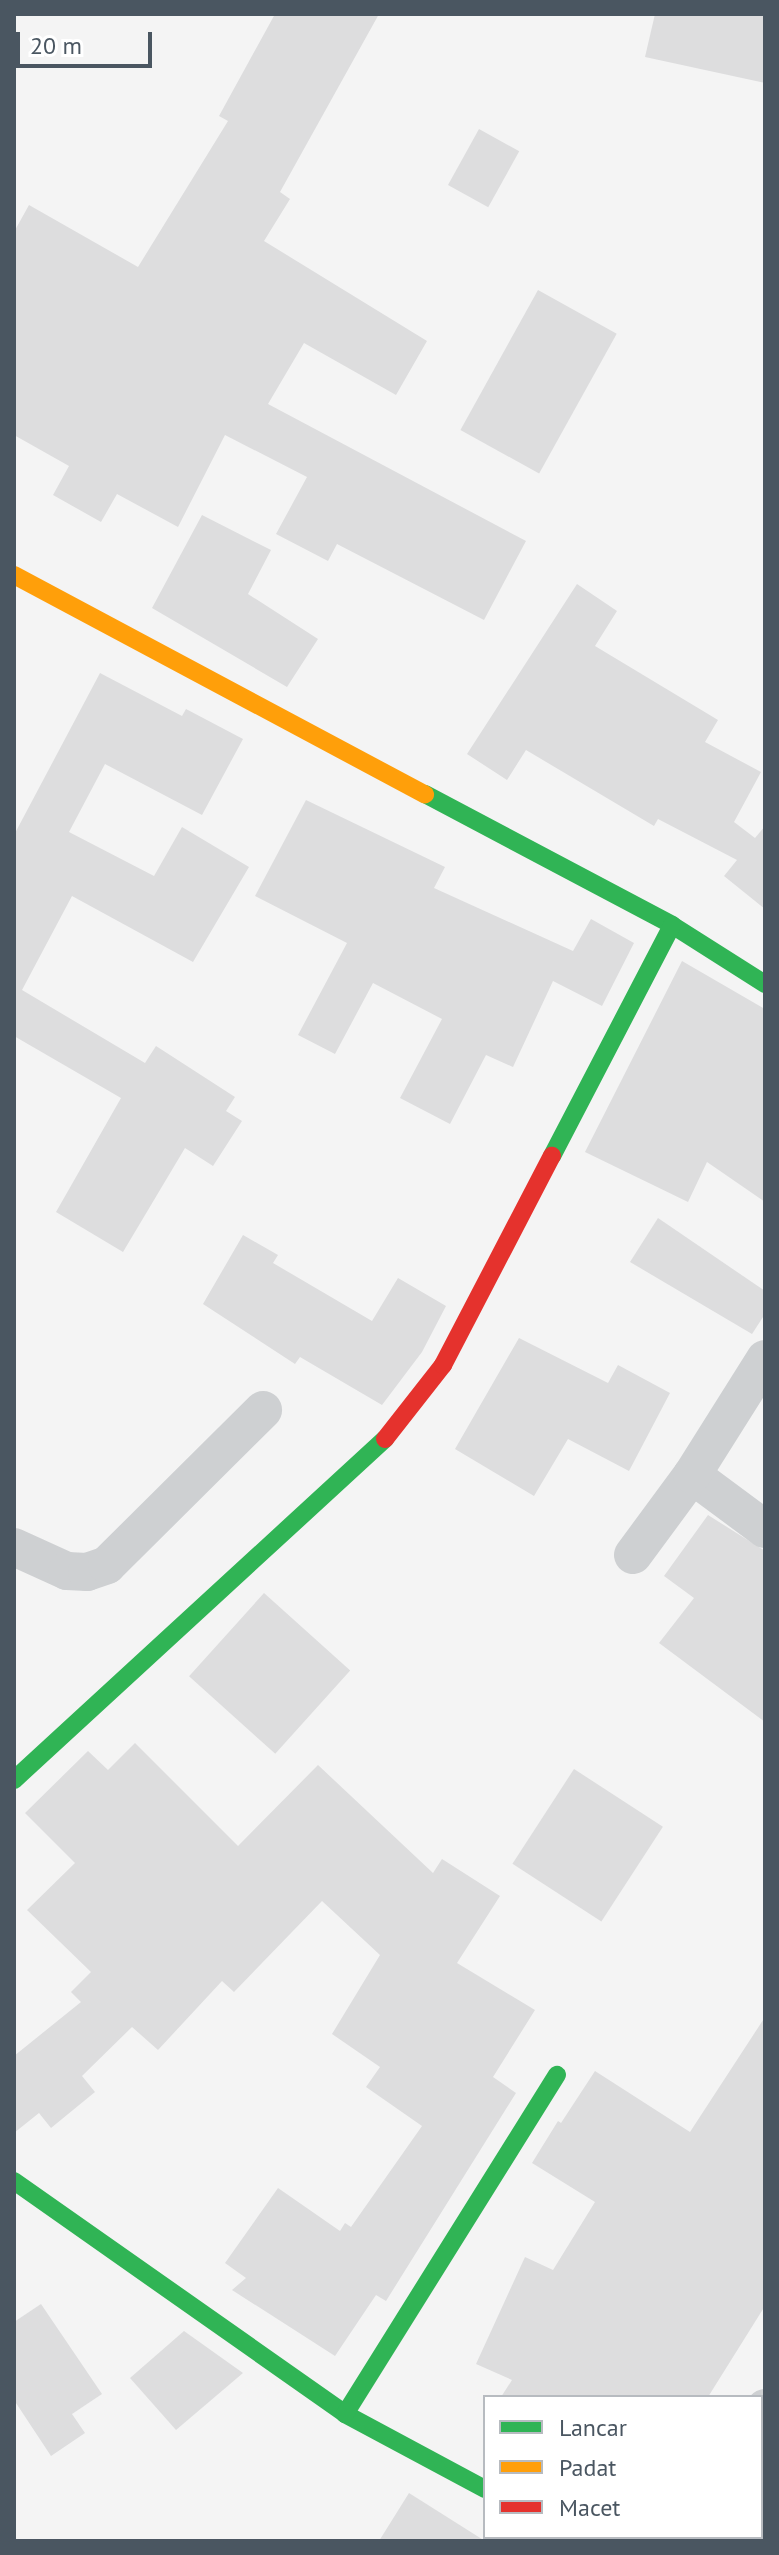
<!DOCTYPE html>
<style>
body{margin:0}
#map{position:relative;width:779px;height:2555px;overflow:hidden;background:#f4f4f4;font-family:"PT Sans",sans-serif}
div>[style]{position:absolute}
.building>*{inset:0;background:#ddddde;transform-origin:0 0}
.street>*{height:38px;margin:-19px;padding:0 19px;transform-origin:19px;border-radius:19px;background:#ced0d2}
.fast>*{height:18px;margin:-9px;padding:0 9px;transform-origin:9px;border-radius:9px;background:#30b455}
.slow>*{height:18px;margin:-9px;padding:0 9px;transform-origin:9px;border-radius:9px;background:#ff9f0a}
.jam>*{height:18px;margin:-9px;padding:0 9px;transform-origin:9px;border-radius:9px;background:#e5322d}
span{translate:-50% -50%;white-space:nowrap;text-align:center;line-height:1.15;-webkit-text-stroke:6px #fff;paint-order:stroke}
.frame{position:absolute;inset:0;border:16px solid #4a5661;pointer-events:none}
.legend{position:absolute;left:483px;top:2395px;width:280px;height:144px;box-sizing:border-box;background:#fff;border:2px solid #b7bbc0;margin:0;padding:10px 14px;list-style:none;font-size:24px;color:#4a5661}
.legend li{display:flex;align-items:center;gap:16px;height:40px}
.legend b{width:40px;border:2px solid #b7bbc0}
.scale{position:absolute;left:16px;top:32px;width:136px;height:36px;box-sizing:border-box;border:4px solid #4a5661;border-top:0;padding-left:10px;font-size:24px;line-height:28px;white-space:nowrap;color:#4a5661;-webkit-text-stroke:6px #fff;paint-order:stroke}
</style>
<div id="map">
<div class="building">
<div style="clip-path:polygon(275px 14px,379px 14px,280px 192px,290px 199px,264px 241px,427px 341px,396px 395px,304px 343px,268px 404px,526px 541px,484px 620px,337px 544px,328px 561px,276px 534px,307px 477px,225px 435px,178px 527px,117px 494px,101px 522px,53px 495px,69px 466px,14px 435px,14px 232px,29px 205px,138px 267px,228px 121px,219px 116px)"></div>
<div style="clip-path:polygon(655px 14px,765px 14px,765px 83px,645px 57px)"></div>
<div style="left:479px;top:129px;width:46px;height:64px;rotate:29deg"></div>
<div style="left:538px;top:290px;width:90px;height:160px;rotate:29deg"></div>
<div style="clip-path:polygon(202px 515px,271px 550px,248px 594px,318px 639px,287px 687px,152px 608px)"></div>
<div style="clip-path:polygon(577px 584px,617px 611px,595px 646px,718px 720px,705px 742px,761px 772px,734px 822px,755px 838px,765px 826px,765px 909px,724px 876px,737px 860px,658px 819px,654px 826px,526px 750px,507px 780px,467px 754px)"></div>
<div style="clip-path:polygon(100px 673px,182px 716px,186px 709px,243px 739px,202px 815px,105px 764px,69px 832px,154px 876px,182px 827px,249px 867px,193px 962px,72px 896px,22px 990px,145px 1063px,156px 1046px,235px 1097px,226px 1111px,242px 1121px,213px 1166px,185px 1148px,123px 1252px,56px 1212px,121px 1098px,14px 1036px,14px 835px)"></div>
<div style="clip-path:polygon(306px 800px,445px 867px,434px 888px,573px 951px,591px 919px,634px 943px,602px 1006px,553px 981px,513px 1067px,486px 1055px,450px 1124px,400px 1098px,442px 1019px,373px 983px,335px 1054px,298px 1035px,347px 943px,255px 896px)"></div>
<div style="clip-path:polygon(682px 961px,765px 1009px,765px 1202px,707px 1162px,688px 1202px,585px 1152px)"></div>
<div style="clip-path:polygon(658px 1218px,765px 1291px,765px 1314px,752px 1334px,630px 1262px)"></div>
<div style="clip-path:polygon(243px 1235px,278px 1255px,273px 1263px,372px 1321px,398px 1278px,446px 1306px,422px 1352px,382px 1405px,300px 1357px,295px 1364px,203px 1304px)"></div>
<div style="clip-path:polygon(519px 1338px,608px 1383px,618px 1365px,670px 1393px,629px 1471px,568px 1439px,534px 1496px,455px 1449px)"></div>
<div style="clip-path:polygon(708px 1515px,765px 1551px,765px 1722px,659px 1643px,694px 1598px,664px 1576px)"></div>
<div style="left:264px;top:1593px;width:116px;height:112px;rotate:42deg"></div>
<div style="clip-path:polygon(135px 1743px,238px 1846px,318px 1765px,433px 1873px,442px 1859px,500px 1896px,457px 1963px,535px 2010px,493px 2077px,516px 2093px,386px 2301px,376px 2295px,335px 2356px,232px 2290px,246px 2278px,225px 2263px,278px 2188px,340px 2231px,345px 2223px,351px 2227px,422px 2126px,366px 2087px,380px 2067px,332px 2034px,380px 1955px,322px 1901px,234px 1992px,222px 1981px,158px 2050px,132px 2027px,82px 2076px,95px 2092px,51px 2128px,39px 2113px,14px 2133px,14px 2056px,81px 2002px,71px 1992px,91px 1972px,27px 1910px,75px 1863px,25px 1813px,88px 1751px,108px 1770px)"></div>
<div style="left:574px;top:1769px;width:106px;height:113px;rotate:33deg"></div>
<div style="clip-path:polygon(765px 2017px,765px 2306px,708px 2397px,501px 2397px,512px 2380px,476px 2364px,525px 2257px,553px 2270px,595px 2202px,532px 2163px,558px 2121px,561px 2123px,595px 2071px,690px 2132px)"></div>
<div style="clip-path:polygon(41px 2304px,102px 2394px,72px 2414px,85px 2433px,51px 2456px,14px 2400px,14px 2322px)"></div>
<div style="clip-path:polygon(184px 2331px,243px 2373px,176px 2430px,130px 2378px)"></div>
<div style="clip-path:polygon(409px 2493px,485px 2541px,379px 2541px)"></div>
</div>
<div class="street">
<div style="left:692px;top:1475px;width:91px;rotate:36.5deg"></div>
<div style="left:14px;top:1547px;width:58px;rotate:24.4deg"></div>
<div style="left:67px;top:1571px;width:20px;rotate:3deg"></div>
<div style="left:87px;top:1572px;width:21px;rotate:-19deg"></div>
<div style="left:107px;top:1565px;width:220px;rotate:-44.8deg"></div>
<div style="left:633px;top:1555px;width:99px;rotate:-53.6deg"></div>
<div style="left:692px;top:1475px;width:137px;rotate:-57.8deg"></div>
<div style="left:761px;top:2415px;width:8px;rotate:-60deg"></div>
<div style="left:573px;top:2537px;width:8px;rotate:30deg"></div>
<div style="left:691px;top:2541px;width:4px;rotate:-63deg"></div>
</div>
<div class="fast">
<div style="left:425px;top:794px;width:280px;rotate:27.9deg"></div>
<div style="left:672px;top:925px;width:110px;rotate:32.4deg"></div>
<div style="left:552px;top:1156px;width:260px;rotate:-62.5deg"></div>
<div style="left:14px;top:1780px;width:504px;rotate:-42.59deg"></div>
<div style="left:14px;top:2181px;width:405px;rotate:35.1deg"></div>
<div style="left:345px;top:2414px;width:159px;rotate:28.2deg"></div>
<div style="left:345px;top:2414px;width:400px;rotate:-58deg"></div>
</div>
<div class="slow">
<div style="left:14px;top:575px;width:466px;rotate:28.1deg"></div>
</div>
<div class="jam">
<div style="left:385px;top:1439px;width:94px;rotate:-51.9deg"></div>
<div style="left:443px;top:1365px;width:236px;rotate:-62.5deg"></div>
</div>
<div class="frame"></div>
<ul class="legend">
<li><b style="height:10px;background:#30b455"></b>Lancar</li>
<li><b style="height:10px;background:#ff9f0a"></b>Padat</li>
<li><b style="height:10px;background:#e5322d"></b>Macet</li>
</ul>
<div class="scale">20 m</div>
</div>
